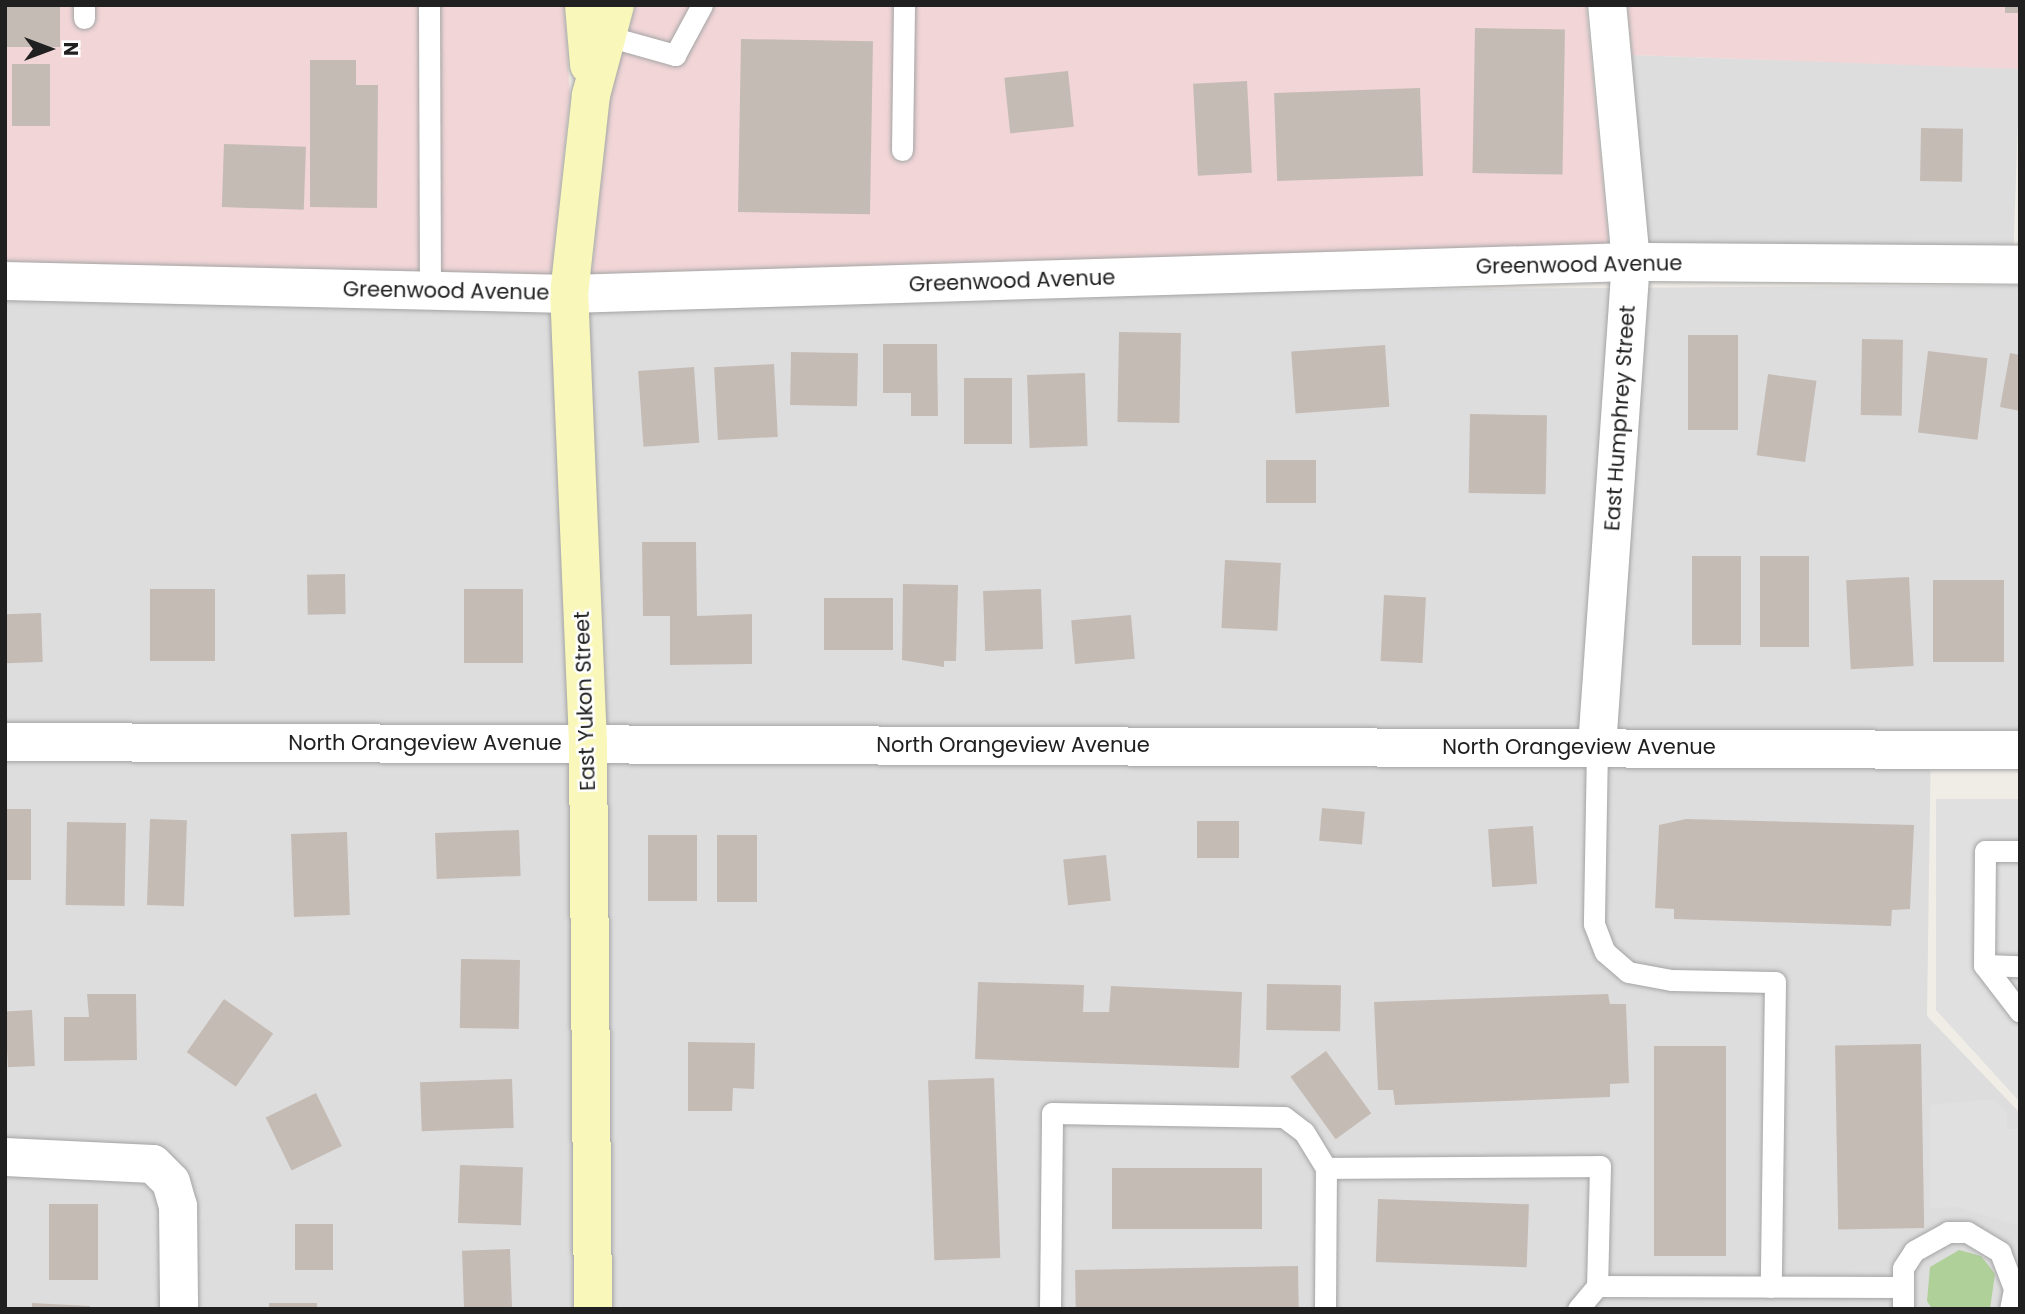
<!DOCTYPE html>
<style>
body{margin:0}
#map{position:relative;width:2025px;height:1314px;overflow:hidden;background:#f0ece6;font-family:Poppins,sans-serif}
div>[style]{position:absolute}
.residential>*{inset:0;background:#dedddd;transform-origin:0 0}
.commercial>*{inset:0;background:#f1d5d7}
.forest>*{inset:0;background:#b0d09a}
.parking>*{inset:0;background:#e0e0e0}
.building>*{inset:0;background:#c5bbb5;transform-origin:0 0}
.roads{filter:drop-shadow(0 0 2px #a4a4a4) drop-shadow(0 0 2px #a4a4a4)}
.lane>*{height:21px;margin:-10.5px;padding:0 10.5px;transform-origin:10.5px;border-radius:10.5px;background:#fff}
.street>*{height:38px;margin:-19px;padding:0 19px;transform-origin:19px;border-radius:19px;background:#fff}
.secondary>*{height:38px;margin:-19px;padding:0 19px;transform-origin:19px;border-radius:19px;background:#faf7ba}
span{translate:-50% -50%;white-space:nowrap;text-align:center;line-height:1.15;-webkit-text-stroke:5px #fff;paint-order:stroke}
.street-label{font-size:21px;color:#202020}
.frame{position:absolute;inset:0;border:7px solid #202020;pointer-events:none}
.north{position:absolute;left:14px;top:14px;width:70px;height:70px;-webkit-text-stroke:5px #fff;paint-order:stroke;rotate:90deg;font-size:19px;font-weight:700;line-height:28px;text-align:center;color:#202020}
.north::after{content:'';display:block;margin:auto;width:24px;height:32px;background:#202020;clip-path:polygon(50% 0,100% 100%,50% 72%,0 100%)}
</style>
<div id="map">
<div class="residential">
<div style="left:1632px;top:55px;width:388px;height:190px;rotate:2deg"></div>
<div style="clip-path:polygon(2020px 285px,2020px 730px,1931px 732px,1927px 1016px,2020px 1113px,2020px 1309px,5px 1309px,5px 299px)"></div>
</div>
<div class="commercial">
<div style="clip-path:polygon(5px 5px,564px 5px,570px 95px,551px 276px,5px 263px)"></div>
<div style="clip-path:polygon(636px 5px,1586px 5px,1609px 245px,592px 274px,610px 98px)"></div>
<div style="clip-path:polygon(1627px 5px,2020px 5px,2020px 69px,1632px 55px)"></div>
</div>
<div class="forest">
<div style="clip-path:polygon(1959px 1250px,1981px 1256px,1995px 1274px,1990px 1309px,1932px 1309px,1927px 1301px,1930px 1267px)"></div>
</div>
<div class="parking">
<div style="clip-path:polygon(1936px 799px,2020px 799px,2020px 1102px,1936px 1010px)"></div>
<div style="clip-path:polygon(1993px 1099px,2007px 1112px,2007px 1129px,2020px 1129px,2020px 1226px,1957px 1207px,1930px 1208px,1930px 1105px)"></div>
</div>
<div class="building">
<div style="left:5px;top:5px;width:55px;height:42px"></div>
<div style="left:2005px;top:5px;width:15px;height:8px"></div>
<div style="left:1475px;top:28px;width:90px;height:145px;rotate:1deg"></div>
<div style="left:741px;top:39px;width:132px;height:173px;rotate:1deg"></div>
<div style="clip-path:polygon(310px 60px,356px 60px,356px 85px,378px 85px,377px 208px,310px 207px)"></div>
<div style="left:12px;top:64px;width:38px;height:62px"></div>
<div style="left:1068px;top:71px;width:56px;height:64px;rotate:84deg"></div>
<div style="left:1247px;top:81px;width:92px;height:54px;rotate:87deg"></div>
<div style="left:1420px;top:88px;width:88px;height:146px;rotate:88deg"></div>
<div style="left:1921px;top:128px;width:42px;height:53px;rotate:1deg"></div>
<div style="left:224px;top:144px;width:82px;height:63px;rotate:2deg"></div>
<div style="left:1119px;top:332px;width:62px;height:90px;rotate:1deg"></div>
<div style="left:1688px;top:335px;width:50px;height:95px"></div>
<div style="left:1862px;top:339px;width:41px;height:76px;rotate:1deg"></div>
<div style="clip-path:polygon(883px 344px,937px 344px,938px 416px,911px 416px,911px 393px,883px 393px)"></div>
<div style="left:1385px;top:345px;width:62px;height:94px;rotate:86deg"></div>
<div style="left:1928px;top:351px;width:60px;height:82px;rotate:7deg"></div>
<div style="left:791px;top:352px;width:67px;height:53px;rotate:1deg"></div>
<div style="clip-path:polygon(2010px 353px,2020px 355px,2020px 411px,2000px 407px)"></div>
<div style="left:774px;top:364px;width:73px;height:60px;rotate:87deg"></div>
<div style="left:694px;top:367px;width:76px;height:56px;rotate:86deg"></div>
<div style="left:1085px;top:373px;width:73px;height:58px;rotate:88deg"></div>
<div style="left:1768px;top:374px;width:49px;height:82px;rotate:8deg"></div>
<div style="left:964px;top:378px;width:48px;height:66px"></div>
<div style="left:1470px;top:414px;width:77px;height:79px;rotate:1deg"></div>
<div style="left:1266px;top:460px;width:50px;height:43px"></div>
<div style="clip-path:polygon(642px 542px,696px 542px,697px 616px,752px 614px,752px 664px,670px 665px,670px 616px,643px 616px)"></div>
<div style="left:1692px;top:556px;width:49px;height:89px"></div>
<div style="left:1760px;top:556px;width:49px;height:91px"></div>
<div style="left:1225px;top:560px;width:56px;height:68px;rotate:3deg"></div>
<div style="left:345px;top:574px;width:40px;height:38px;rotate:89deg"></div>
<div style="left:1909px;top:577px;width:89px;height:63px;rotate:87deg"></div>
<div style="left:1933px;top:580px;width:71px;height:82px"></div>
<div style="clip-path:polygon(903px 584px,958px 585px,956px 661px,944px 661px,944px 667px,902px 660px)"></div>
<div style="left:150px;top:589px;width:65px;height:72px"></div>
<div style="left:464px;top:589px;width:59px;height:74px"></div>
<div style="left:1041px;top:589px;width:60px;height:58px;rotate:88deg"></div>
<div style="left:1384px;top:595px;width:42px;height:66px;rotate:3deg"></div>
<div style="left:824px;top:598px;width:69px;height:52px"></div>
<div style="left:41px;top:613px;width:49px;height:36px;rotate:88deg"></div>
<div style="left:1131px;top:615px;width:44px;height:60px;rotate:85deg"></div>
<div style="left:1322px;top:808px;width:43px;height:33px;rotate:5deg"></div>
<div style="left:5px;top:809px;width:26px;height:71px"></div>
<div style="left:150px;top:819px;width:37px;height:86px;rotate:2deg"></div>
<div style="clip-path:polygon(1686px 819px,1914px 825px,1910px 909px,1892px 910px,1891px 926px,1674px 919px,1674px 909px,1655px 908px,1659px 825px)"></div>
<div style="left:1197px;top:821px;width:42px;height:37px"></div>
<div style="left:67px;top:822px;width:59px;height:83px;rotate:1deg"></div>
<div style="left:1533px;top:826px;width:58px;height:45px;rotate:86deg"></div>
<div style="left:519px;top:830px;width:46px;height:84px;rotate:88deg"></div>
<div style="left:347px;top:832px;width:83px;height:56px;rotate:88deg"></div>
<div style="left:648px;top:835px;width:49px;height:66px"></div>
<div style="left:717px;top:835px;width:40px;height:67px"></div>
<div style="left:1106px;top:855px;width:46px;height:43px;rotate:84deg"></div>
<div style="left:461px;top:959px;width:59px;height:69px;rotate:1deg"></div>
<div style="clip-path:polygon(978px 982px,1084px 985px,1083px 1012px,1109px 1012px,1111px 986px,1242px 992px,1239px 1068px,975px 1059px)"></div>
<div style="left:1267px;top:984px;width:74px;height:46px;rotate:1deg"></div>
<div style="clip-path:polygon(87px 994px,136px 994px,137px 1060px,64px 1061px,64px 1017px,89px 1017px)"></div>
<div style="clip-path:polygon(1608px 994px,1610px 1004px,1626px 1004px,1629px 1083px,1610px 1084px,1610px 1097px,1395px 1105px,1393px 1090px,1378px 1090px,1374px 1002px)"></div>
<div style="left:224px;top:999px;width:60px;height:65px;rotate:35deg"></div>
<div style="left:32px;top:1010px;width:56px;height:27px;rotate:87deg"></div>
<div style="clip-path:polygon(688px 1042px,755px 1043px,754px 1089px,733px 1088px,732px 1111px,688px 1111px)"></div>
<div style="left:1921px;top:1044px;width:184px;height:86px;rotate:89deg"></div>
<div style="left:1654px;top:1046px;width:72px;height:210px"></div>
<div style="left:1326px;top:1051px;width:77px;height:44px;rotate:54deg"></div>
<div style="left:994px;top:1078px;width:180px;height:66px;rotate:88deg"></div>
<div style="left:512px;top:1079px;width:49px;height:92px;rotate:88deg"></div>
<div style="left:316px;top:1093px;width:59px;height:56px;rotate:64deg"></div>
<div style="left:460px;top:1165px;width:63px;height:58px;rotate:2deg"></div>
<div style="left:1262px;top:1168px;width:61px;height:150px;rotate:90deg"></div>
<div style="left:1378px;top:1199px;width:151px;height:63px;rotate:2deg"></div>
<div style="left:49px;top:1204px;width:49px;height:76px"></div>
<div style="left:295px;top:1224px;width:38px;height:46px"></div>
<div style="left:510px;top:1249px;width:60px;height:48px;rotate:88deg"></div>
<div style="left:1298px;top:1266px;width:43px;height:223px;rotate:89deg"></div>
<div style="clip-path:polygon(32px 1303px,90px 1306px,90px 1309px,32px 1309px)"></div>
<div style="left:269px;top:1303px;width:48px;height:6px"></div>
</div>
<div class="roads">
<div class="lane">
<div style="left:84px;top:5px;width:13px;rotate:90deg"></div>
<div style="left:429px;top:5px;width:286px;rotate:89.8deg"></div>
<div style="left:607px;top:36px;width:71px;rotate:15.6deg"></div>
<div style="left:675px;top:55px;width:57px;rotate:-61.6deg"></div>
<div style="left:902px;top:150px;width:145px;rotate:-89.2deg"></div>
<div style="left:1597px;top:747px;width:177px;rotate:91deg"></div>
<div style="left:1594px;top:924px;width:30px;rotate:69deg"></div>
<div style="left:1605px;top:952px;width:30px;rotate:41deg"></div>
<div style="left:1628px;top:972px;width:44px;rotate:10.5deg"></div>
<div style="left:1671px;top:980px;width:104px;rotate:1.1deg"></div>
<div style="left:1775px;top:982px;width:305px;rotate:90.8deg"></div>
<div style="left:2020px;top:851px;width:35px;rotate:180deg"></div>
<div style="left:1985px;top:851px;width:114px;rotate:90.5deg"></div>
<div style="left:1984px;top:965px;width:59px;rotate:52.5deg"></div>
<div style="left:1984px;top:965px;width:36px;rotate:2deg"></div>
<div style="left:1050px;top:1309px;width:196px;rotate:-89.4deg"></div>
<div style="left:1052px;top:1113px;width:232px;rotate:1deg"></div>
<div style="left:1284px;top:1117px;width:25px;rotate:37deg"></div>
<div style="left:1304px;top:1132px;width:42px;rotate:58.6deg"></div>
<div style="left:1326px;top:1168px;width:274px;rotate:-0.4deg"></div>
<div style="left:1600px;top:1166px;width:120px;rotate:91.4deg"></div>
<div style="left:1597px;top:1286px;width:302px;rotate:0.2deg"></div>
<div style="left:1325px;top:1309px;width:141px;rotate:-89.6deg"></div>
<div style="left:1578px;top:1309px;width:30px;rotate:-50deg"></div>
<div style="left:1903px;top:1309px;width:41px;rotate:-90deg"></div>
<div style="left:1903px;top:1268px;width:20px;rotate:-57deg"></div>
<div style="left:1914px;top:1251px;width:39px;rotate:-29deg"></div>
<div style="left:1948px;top:1232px;width:19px"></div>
<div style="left:1967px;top:1232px;width:39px;rotate:31deg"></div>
<div style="left:2000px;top:1252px;width:40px;rotate:69deg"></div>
<div style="left:2014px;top:1289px;width:20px;rotate:101deg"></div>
</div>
<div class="street">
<div style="left:5px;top:281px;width:564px;rotate:1.32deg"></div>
<div style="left:569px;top:294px;width:1062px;rotate:-1.73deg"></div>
<div style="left:1631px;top:262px;width:389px;rotate:0.4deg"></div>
<div style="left:5px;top:742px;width:2015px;rotate:0.23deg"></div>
<div style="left:1597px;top:747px;width:486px;rotate:-86deg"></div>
<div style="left:1631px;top:262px;width:258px;rotate:-95.3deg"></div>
<div style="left:5px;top:1157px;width:148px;rotate:2.7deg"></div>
<div style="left:153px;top:1164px;width:25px;rotate:45deg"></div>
<div style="left:171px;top:1182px;width:25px;rotate:74deg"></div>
<div style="left:178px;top:1206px;width:103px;rotate:89.4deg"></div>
</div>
<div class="secondary">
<div style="left:584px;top:5px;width:60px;rotate:85.2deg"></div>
<div style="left:593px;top:1309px;width:566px;rotate:-90.51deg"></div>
<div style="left:588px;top:743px;width:449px;rotate:-92.4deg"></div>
<div style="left:569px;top:294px;width:200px;rotate:-83.7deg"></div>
<div style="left:591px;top:95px;width:93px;rotate:-75.1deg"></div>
</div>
</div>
<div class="street-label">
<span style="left:1579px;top:265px;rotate:-1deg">Greenwood Avenue</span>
<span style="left:1012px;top:281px;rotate:-2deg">Greenwood Avenue</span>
<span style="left:446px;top:291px;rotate:1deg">Greenwood Avenue</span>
<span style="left:1620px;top:418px;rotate:-86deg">East Humphrey Street</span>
<span style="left:585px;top:701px;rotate:-92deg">East Yukon Street</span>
<span style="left:425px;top:743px">North Orangeview Avenue</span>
<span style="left:1013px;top:745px">North Orangeview Avenue</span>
<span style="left:1579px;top:747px">North Orangeview Avenue</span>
</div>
<div class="frame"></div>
<div class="north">N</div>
</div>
